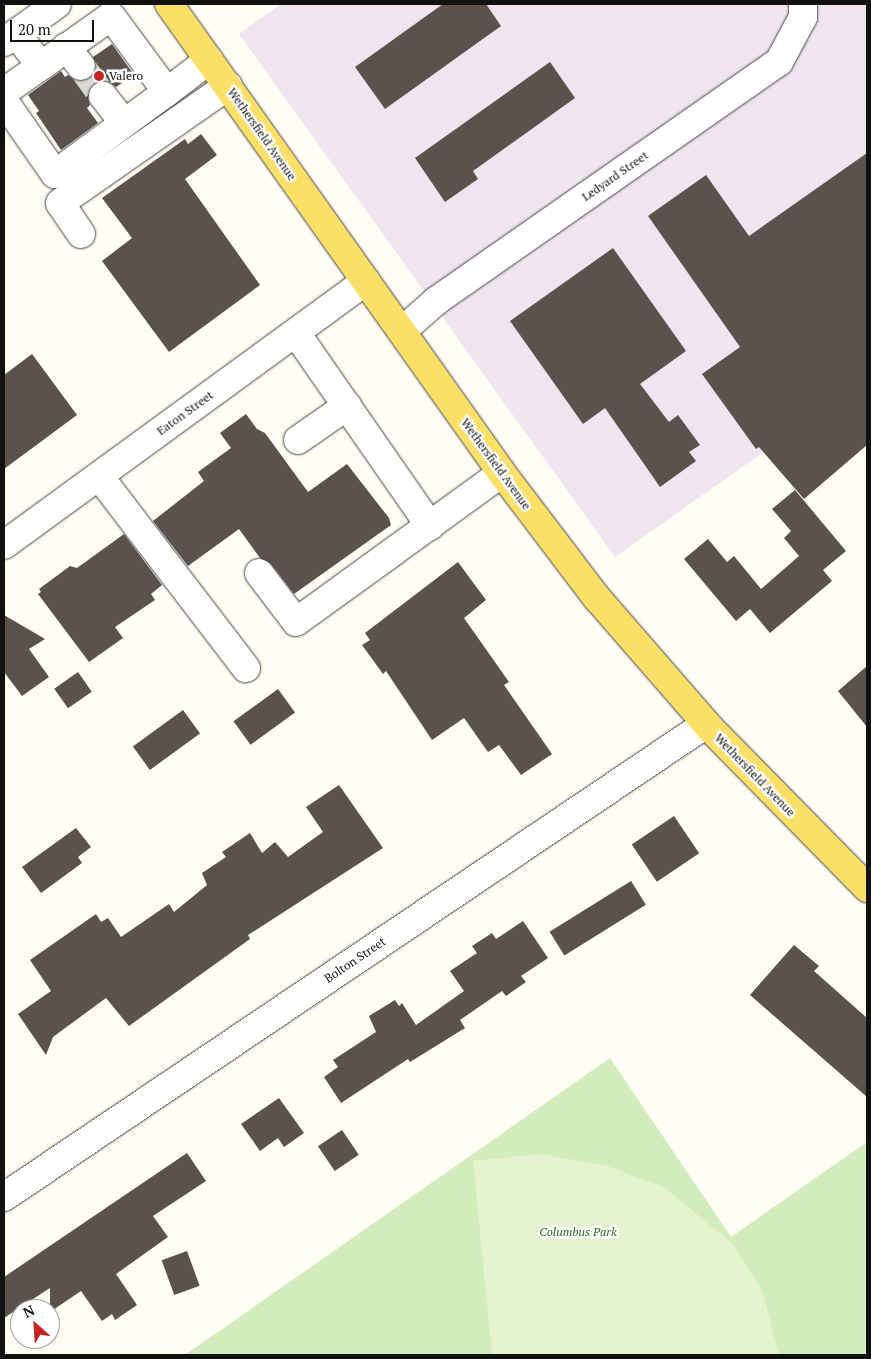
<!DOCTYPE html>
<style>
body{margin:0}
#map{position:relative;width:871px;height:1359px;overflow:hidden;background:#fffdf4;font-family:"PT Serif",serif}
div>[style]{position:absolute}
.industrial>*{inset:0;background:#eee5ef}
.green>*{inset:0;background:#d2ecbc}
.pitch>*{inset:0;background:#e4f2ce}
.building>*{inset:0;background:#5a524c;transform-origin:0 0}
.minor-tunnel>*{height:28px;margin-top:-14px;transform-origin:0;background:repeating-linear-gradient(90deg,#dbdad2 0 28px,transparent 0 42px)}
.roads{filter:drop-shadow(0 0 1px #444) drop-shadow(0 0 1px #444)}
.minor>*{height:28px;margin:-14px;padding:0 14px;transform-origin:14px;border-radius:14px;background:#fff}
.major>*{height:28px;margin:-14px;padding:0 14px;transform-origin:14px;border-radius:14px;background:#fbe068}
.dots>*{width:14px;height:14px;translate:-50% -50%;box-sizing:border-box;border:2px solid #fff;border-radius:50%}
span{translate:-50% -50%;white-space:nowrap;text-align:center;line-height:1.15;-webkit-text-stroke:5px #fff;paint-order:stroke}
.poi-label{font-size:12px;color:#111}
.left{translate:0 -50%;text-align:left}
.street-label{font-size:12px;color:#111}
.park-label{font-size:12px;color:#296c1d;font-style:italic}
.frame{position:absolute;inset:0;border:5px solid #111;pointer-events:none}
.north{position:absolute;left:10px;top:1299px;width:50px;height:50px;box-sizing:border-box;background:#fff;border:1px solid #a0a0a0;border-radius:50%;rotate:334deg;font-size:14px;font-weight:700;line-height:20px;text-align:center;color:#111}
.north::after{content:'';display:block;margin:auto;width:18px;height:22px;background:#c62423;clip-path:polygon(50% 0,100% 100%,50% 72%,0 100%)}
.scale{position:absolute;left:10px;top:20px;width:84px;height:22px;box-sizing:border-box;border:2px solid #111;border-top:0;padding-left:6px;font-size:15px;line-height:18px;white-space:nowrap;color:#111;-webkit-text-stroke:4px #fff;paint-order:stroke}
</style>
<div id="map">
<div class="industrial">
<div style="clip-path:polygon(281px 4px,867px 4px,867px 379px,615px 557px,239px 34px)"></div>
</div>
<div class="green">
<div style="clip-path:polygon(610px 1058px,731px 1237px,867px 1142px,867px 1355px,185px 1355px)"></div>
</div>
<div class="pitch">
<div style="clip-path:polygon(540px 1154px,605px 1165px,665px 1188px,732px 1243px,762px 1290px,779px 1355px,492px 1355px,473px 1161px)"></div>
</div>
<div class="building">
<div style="clip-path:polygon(443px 4px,486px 4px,501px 26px,385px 109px,355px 67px)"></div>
<div style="clip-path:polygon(112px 44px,134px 75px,116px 87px,108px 81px,93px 84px,88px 98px,90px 105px,87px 108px,98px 123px,61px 150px,36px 113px,39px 111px,28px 95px,61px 71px,65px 77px,68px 75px,76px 81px,90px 79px,96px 71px,93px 57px)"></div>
<div style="clip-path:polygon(550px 62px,575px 98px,473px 171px,478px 179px,445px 202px,415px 158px)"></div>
<div style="clip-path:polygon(201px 134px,217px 155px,185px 179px,260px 285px,169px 352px,102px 261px,132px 238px,102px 198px,185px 139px,188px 144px)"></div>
<div style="clip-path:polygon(867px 153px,867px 445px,804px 499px,759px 447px,756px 449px,702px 374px,740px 347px,648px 216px,706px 175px,749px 236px)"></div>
<div style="clip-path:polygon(613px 248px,686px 351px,640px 384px,669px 422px,678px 415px,700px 445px,689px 452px,696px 461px,660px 487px,605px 408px,583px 424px,510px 321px)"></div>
<div style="clip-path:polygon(32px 354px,77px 415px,4px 469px,4px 375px)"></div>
<div style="clip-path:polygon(246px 414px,257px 429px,265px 433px,308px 492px,347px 464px,389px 518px,391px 525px,294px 594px,271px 564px,260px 558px,239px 529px,188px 566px,153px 521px,204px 481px,198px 472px,231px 448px,220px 433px)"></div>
<div style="clip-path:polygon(795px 490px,846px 551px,823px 570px,832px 581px,770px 633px,750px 609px,736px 621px,684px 559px,708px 539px,727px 562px,734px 556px,761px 589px,799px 556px,784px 538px,791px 531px,772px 509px)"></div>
<div style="clip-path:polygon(124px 534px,162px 585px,151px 594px,155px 600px,115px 627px,123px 638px,89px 662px,38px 594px,41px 592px,39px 589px,70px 566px,77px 568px)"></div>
<div style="clip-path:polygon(458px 562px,486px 600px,464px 618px,509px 682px,504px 685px,552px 754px,521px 775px,499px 745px,488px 752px,464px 718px,432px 740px,386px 671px,383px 674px,362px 645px,370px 640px,365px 633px)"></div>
<div style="clip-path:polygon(4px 615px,45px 639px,29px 649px,49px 677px,22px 696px,4px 672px)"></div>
<div style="clip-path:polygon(867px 666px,867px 727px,838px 691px)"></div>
<div style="left:78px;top:672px;width:24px;height:29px;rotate:55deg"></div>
<div style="left:278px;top:689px;width:29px;height:55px;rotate:54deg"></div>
<div style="left:183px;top:710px;width:29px;height:62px;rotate:54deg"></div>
<div style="clip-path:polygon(339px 785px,383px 848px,248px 935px,250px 939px,129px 1026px,106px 998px,53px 1037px,46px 1055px,18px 1014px,51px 991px,30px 960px,96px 914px,101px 922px,108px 918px,121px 937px,169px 904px,174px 912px,207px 885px,202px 873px,226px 857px,222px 852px,250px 833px,262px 853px,275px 842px,288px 857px,323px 832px,306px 807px)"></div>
<div style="left:674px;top:816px;width:45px;height:51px;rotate:56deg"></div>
<div style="clip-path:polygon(76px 828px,91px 847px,78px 857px,82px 863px,41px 893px,22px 867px)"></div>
<div style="left:631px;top:881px;width:28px;height:96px;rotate:58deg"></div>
<div style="clip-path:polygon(523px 921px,548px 958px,521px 976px,526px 982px,506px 996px,502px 991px,460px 1020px,465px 1028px,410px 1062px,408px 1059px,341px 1103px,324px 1077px,338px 1067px,333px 1060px,376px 1032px,369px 1016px,395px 1000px,399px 1006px,402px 1003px,416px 1025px,464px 991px,450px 971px,477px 953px,472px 946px,492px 933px,496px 939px)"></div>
<div style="clip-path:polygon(794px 945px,819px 966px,814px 971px,867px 1018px,867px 1097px,750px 995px)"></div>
<div style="clip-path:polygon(279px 1098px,304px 1133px,284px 1147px,278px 1138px,260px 1151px,241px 1124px)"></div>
<div style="left:342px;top:1130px;width:30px;height:29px;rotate:56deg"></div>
<div style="clip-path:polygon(187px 1153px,206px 1181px,153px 1216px,168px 1237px,116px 1274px,137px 1305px,115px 1320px,112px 1314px,102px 1321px,81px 1291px,50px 1312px,50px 1288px,4px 1318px,4px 1277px)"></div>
<div style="left:187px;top:1251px;width:37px;height:27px;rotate:70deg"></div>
</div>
<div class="minor-tunnel">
<div style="left:81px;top:66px;width:37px;rotate:54deg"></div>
</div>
<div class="roads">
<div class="minor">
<div style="left:16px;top:33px;width:41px;rotate:52.9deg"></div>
<div style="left:41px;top:66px;width:86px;rotate:-35.5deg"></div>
<div style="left:111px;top:16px;width:94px;rotate:53.6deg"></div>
<div style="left:167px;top:92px;width:53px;rotate:-37.3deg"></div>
<div style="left:4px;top:42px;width:65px;rotate:-35.6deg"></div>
<div style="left:66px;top:47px;width:24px;rotate:52deg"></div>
<div style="left:4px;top:92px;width:45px;rotate:-35.1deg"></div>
<div style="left:103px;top:96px;width:34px;rotate:52deg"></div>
<div style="left:4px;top:101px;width:89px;rotate:55.1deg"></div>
<div style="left:55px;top:174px;width:139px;rotate:-36.2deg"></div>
<div style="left:81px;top:234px;width:37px;rotate:-124deg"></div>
<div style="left:60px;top:203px;width:205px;rotate:-34.9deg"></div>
<div style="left:402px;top:331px;width:45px;rotate:-41.4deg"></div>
<div style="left:436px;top:301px;width:418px;rotate:-34.9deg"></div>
<div style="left:779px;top:62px;width:51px;rotate:-61.9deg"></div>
<div style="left:803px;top:17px;width:13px;rotate:-90deg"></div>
<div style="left:296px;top:333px;width:235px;rotate:55.2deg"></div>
<div style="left:298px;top:440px;width:60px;rotate:-34.8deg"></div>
<div style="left:99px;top:476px;width:242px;rotate:52.6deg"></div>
<div style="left:4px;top:545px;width:448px;rotate:-36.1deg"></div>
<div style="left:259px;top:573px;width:61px;rotate:52.9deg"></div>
<div style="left:296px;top:622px;width:254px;rotate:-35.9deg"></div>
<div style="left:4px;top:1197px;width:846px;rotate:-33.97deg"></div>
</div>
<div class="major">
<div style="left:169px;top:4px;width:575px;rotate:54.62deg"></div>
<div style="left:502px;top:473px;width:157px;rotate:52.8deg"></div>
<div style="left:597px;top:598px;width:171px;rotate:49deg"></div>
<div style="left:709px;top:727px;width:226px;rotate:45.5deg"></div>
</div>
</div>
<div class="dots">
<div style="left:99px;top:76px;background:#c62423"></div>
</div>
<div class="poi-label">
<span class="left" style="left:109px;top:76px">Valero</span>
</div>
<div class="street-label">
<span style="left:262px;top:134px;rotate:55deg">Wethersfield Avenue</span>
<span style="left:615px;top:176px;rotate:-35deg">Ledyard Street</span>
<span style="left:185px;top:413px;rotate:-36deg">Eaton Street</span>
<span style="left:496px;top:464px;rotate:54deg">Wethersfield Avenue</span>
<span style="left:755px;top:775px;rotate:46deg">Wethersfield Avenue</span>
<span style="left:355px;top:960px;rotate:-34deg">Bolton Street</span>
</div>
<div class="park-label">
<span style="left:578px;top:1232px">Columbus Park</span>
</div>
<div class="frame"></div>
<div class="north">N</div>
<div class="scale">20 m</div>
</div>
